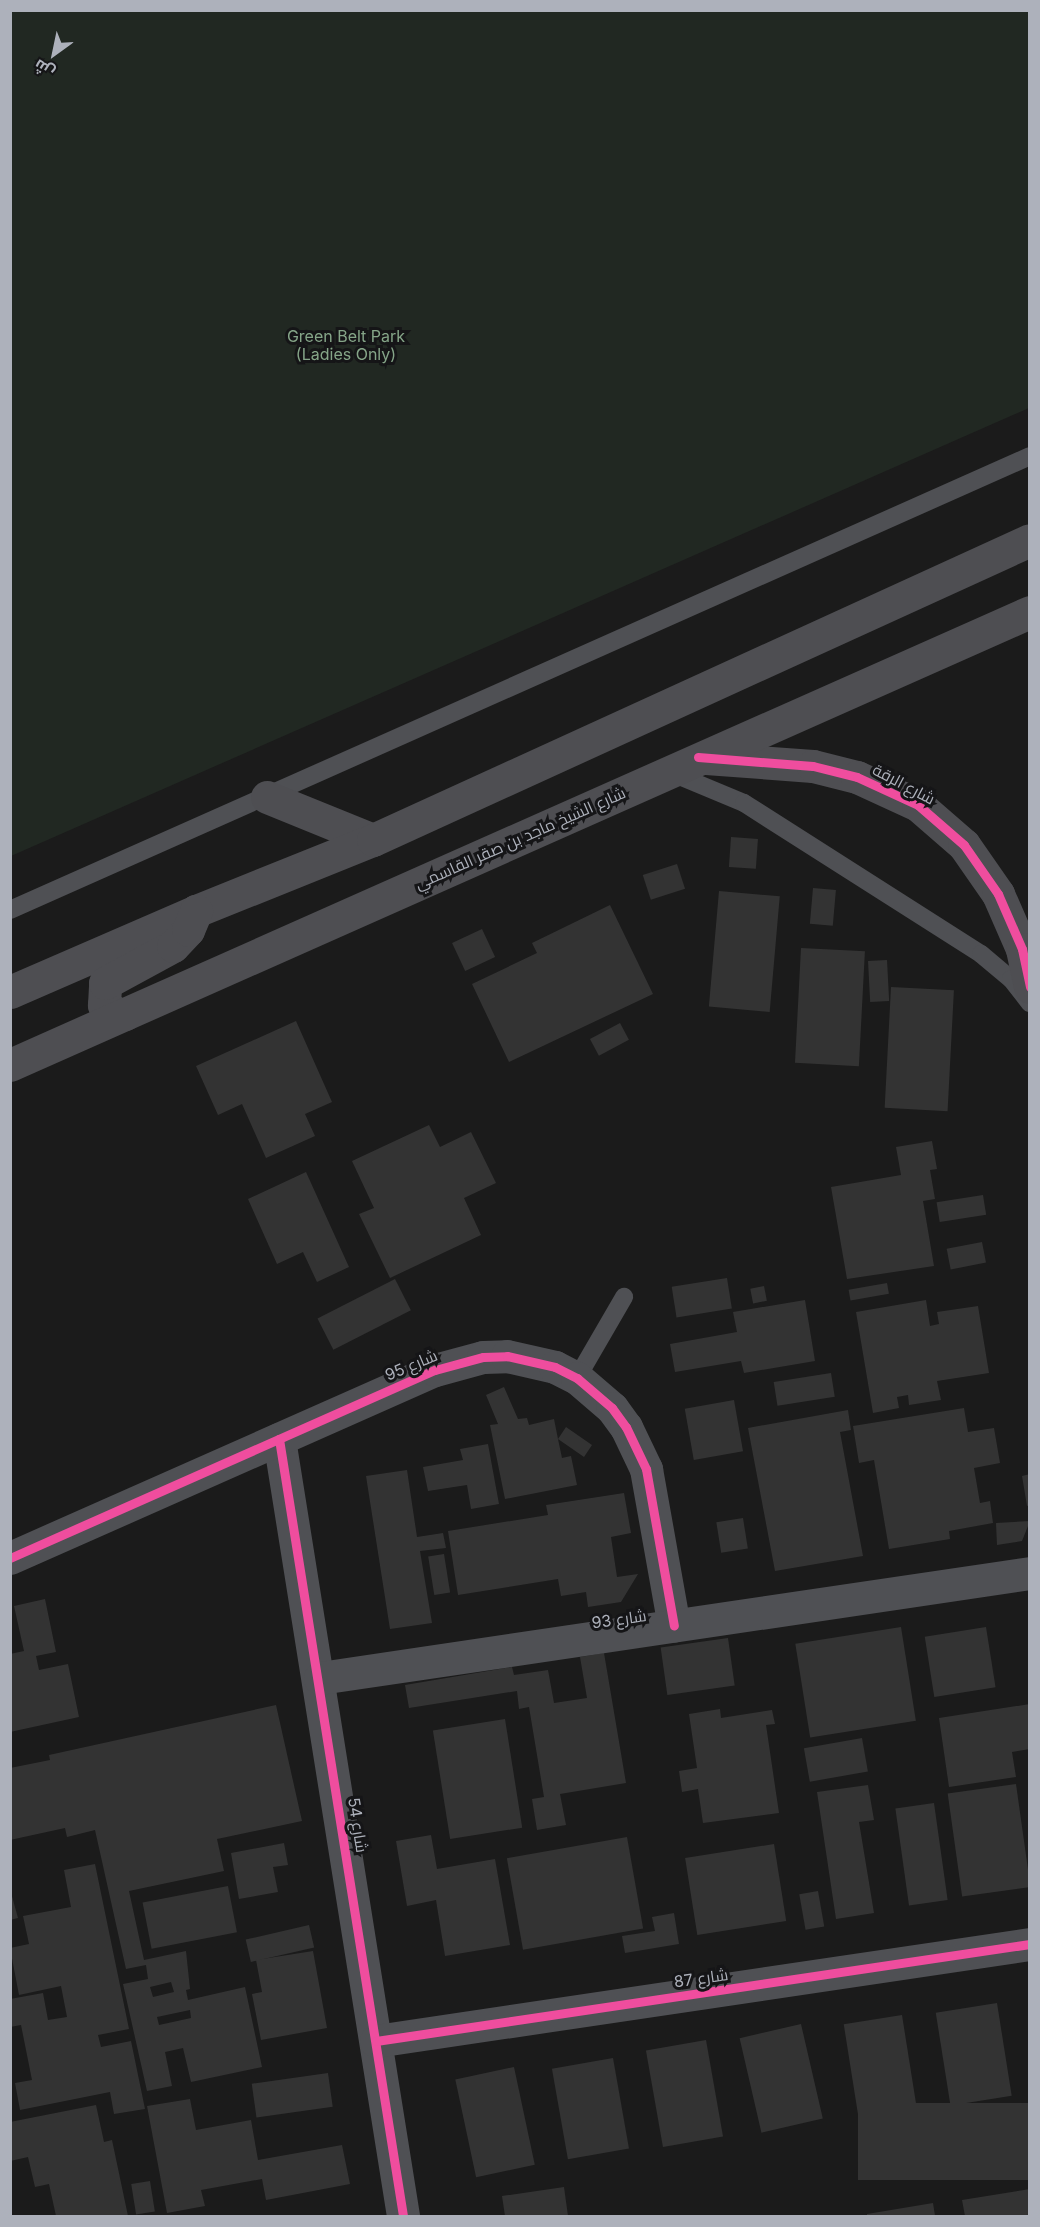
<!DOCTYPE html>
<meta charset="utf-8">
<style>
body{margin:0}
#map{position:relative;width:1040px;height:2227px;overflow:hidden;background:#1b1b1b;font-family:Inter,Cairo,sans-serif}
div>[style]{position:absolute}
.green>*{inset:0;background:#212822}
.building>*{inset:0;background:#333;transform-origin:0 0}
.lane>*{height:18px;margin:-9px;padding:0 9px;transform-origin:9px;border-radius:9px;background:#4f5054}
.street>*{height:33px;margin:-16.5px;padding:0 16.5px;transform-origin:16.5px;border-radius:16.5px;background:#4f5054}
.secondary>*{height:33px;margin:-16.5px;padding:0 16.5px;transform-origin:16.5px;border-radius:16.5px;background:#4e4e52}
.cycleway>*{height:9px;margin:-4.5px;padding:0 4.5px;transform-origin:4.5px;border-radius:4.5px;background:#ef4d9e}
span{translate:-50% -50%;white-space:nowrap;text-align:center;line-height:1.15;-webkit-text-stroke:6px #151517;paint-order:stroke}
.park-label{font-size:16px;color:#85a588}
.street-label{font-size:16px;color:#adb1bb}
.frame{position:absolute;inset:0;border:12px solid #adb1bb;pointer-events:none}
.north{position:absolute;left:24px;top:24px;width:60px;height:60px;-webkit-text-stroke:4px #151517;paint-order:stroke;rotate:213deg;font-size:16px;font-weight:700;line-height:24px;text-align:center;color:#adb1bb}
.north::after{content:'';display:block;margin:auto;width:21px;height:27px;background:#adb1bb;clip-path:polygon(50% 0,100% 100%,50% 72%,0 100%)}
</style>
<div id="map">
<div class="green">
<div style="clip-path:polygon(11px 10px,1029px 11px,1029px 408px,11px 856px)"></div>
</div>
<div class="building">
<div style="left:731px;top:837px;width:27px;height:30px;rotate:4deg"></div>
<div style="left:677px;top:864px;width:26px;height:36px;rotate:72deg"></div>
<div style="left:813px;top:888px;width:23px;height:36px;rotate:5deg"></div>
<div style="left:719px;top:891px;width:61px;height:116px;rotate:5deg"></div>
<div style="clip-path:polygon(610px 905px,653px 994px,509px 1062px,472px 984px,537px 953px,532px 943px)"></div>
<div style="left:482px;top:929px;width:31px;height:33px;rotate:65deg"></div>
<div style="left:801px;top:948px;width:64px;height:115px;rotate:3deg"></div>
<div style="left:887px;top:960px;width:41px;height:19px;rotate:87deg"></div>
<div style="left:891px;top:987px;width:63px;height:121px;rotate:3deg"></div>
<div style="clip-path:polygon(296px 1021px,332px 1102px,305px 1114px,315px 1136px,266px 1158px,242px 1104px,218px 1115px,196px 1066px)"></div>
<div style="left:620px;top:1023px;width:19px;height:34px;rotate:62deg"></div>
<div style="clip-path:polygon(429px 1125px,440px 1147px,471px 1132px,496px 1183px,464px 1198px,481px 1235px,390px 1278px,359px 1214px,374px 1208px,352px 1161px)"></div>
<div style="clip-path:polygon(932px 1141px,937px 1169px,930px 1170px,935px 1199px,923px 1201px,934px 1266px,847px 1279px,831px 1187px,901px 1175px,896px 1147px)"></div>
<div style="clip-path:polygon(306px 1172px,349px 1267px,317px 1282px,303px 1252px,277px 1264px,248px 1199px)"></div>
<div style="left:983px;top:1195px;width:20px;height:47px;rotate:81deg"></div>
<div style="left:982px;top:1242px;width:21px;height:36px;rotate:79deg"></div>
<div style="left:727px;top:1278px;width:31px;height:56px;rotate:81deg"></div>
<div style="left:395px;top:1279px;width:35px;height:87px;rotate:63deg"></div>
<div style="left:887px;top:1283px;width:11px;height:39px;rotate:80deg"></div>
<div style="left:764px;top:1286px;width:15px;height:14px;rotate:79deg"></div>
<div style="clip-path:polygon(805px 1300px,815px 1361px,744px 1373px,741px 1361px,675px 1372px,670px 1344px,737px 1332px,733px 1312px)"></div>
<div style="clip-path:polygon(926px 1300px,930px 1326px,939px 1324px,937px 1312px,978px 1306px,989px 1373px,937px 1381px,941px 1400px,909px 1405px,908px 1395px,897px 1397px,899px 1408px,873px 1413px,856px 1312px)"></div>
<div style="left:831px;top:1373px;width:24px;height:58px;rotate:81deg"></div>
<div style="clip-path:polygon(504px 1387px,518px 1419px,527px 1418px,529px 1425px,554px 1419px,558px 1439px,566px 1427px,592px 1445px,584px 1457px,558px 1439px,562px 1458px,571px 1456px,577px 1485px,505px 1499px,490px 1425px,498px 1424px,486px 1395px)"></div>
<div style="left:734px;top:1400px;width:52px;height:50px;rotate:80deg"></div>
<div style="clip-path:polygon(964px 1408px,968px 1432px,994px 1428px,1000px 1463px,974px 1468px,980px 1503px,990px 1501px,993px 1523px,949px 1531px,950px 1539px,889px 1549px,874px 1460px,859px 1463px,853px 1426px)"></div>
<div style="clip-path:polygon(848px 1410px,851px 1430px,840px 1432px,863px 1556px,775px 1571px,748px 1428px)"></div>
<div style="clip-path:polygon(488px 1444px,499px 1504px,471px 1509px,467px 1485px,428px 1491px,423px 1467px,463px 1460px,460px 1449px)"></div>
<div style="clip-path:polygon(407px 1470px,417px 1537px,443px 1533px,446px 1548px,420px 1551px,432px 1623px,390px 1629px,366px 1476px)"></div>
<div style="clip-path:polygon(1030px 1474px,1030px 1505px,1027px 1506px,1022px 1476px)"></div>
<div style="clip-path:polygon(624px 1493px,631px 1533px,611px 1537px,617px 1577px,638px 1574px,621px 1602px,588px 1607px,586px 1592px,561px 1596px,558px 1579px,458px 1595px,448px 1531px,548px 1515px,546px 1505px)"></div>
<div style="left:743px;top:1518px;width:31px;height:27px;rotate:81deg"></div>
<div style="clip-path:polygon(1030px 1521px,1022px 1541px,997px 1545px,996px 1523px)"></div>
<div style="left:444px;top:1554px;width:39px;height:16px;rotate:81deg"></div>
<div style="clip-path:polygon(45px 1599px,56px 1652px,36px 1656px,39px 1670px,68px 1664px,79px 1717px,10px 1732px,10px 1654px,24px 1651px,14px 1606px)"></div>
<div style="left:901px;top:1627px;width:95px;height:107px;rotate:81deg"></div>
<div style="left:986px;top:1627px;width:61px;height:62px;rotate:81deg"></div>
<div style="left:728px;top:1638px;width:48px;height:68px;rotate:82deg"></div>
<div style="clip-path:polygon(604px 1653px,626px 1783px,560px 1794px,566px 1825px,537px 1830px,532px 1799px,544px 1797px,529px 1707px,519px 1709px,517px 1691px,409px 1708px,405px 1685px,512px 1667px,514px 1675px,548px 1670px,554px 1703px,587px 1698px,580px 1657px)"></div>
<div style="clip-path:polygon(1030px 1704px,1030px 1749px,1012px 1752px,1016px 1777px,949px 1787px,939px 1718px)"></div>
<div style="clip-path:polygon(evenodd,276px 1705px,302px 1821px,217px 1839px,224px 1871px,129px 1891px,144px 1960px,186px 1951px,190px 1989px,186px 1990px,188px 2000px,245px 1987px,262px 2067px,191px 2082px,183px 2048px,165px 2052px,172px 2086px,147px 2091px,123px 1984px,148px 1979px,146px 1965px,126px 1969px,95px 1830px,67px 1837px,65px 1828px,10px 1840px,10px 1768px,50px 1760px,49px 1755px,276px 1705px,171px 1982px,174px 1992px,153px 1997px,150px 1987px,171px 1982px,276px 1705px,190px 2010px,191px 2018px,159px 2025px,157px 2017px,190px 2010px)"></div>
<div style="clip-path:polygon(720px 1709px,721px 1718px,772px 1710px,775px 1724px,766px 1725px,779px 1813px,703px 1823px,698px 1789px,682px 1792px,679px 1771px,697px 1768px,689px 1714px)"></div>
<div style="left:505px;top:1719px;width:110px;height:73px;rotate:81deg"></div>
<div style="left:862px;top:1738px;width:34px;height:59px;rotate:80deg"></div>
<div style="left:1016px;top:1784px;width:104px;height:69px;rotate:82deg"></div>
<div style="clip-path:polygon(868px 1785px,874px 1820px,859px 1822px,874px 1913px,836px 1919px,817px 1792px)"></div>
<div style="left:934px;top:1803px;width:98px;height:39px;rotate:82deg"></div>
<div style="clip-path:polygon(431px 1835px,437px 1869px,495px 1859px,510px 1945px,445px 1956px,436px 1900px,407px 1906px,396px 1841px)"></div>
<div style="left:627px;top:1837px;width:93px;height:122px;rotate:80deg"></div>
<div style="clip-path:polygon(284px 1843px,288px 1865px,273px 1867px,278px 1892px,239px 1899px,231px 1853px)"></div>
<div style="left:774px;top:1844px;width:78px;height:90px;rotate:81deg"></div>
<div style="clip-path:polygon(95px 1864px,129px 2029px,98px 2035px,101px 2047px,131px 2041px,145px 2109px,114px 2114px,110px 2092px,20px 2110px,15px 2083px,32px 2080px,21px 2025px,10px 2027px,10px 1999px,43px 1993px,48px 2020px,67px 2017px,61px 1986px,19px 1995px,10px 1948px,29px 1944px,23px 1916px,71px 1907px,64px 1870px)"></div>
<div style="left:228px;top:1886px;width:47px;height:87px;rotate:79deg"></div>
<div style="clip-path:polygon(10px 1889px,18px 1918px,10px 1920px)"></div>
<div style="left:818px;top:1891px;width:36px;height:19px;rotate:80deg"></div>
<div style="clip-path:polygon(674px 1913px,679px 1944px,625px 1953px,622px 1936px,655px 1931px,652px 1917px)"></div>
<div style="left:309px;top:1925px;width:23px;height:65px;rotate:77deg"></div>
<div style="clip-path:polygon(313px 1951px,327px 2028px,261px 2040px,252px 1994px,262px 1992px,256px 1960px)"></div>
<div style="left:997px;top:2003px;width:94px;height:62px;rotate:81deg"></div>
<div style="left:902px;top:2015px;width:95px;height:59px;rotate:81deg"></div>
<div style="left:801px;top:2024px;width:97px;height:63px;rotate:77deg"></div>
<div style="left:706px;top:2040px;width:98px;height:61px;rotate:80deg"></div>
<div style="left:613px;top:2058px;width:92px;height:62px;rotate:80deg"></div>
<div style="left:514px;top:2067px;width:100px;height:60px;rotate:78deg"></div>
<div style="left:328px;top:2073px;width:34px;height:77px;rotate:82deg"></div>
<div style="clip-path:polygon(190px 2099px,196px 2130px,251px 2120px,258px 2160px,342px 2145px,350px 2184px,266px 2200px,262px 2179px,201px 2190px,205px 2206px,167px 2213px,147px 2106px)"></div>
<div style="left:1030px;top:2103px;width:77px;height:172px;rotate:90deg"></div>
<div style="clip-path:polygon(96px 2105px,104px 2142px,112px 2140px,128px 2216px,56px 2216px,49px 2184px,35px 2187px,28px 2157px,10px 2161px,10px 2122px)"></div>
<div style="left:150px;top:2181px;width:31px;height:19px;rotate:81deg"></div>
<div style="clip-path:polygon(564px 2187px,568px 2216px,505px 2216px,502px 2196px)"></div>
<div style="clip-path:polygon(1030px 2189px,1030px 2216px,965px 2216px,962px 2200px)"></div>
<div style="clip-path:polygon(933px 2203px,935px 2216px,867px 2216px,867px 2214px)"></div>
</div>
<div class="lane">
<div style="left:672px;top:773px;width:78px;rotate:22.6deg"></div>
<div style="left:744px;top:803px;width:281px;rotate:32.5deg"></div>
<div style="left:981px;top:954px;width:39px;rotate:40deg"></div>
<div style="left:1011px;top:979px;width:31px;rotate:52deg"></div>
<div style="left:10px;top:910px;width:1116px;rotate:-23.99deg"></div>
<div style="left:577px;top:1378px;width:94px;rotate:-59.9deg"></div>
</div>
<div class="street">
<div style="left:279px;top:1439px;width:787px;rotate:80.93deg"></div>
<div style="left:10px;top:1558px;width:465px;rotate:-23.9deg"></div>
<div style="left:435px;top:1370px;width:50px;rotate:-15.2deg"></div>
<div style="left:483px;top:1357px;width:24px;rotate:-2deg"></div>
<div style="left:507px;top:1356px;width:49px;rotate:12.9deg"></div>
<div style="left:555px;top:1367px;width:25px;rotate:27deg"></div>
<div style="left:577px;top:1378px;width:46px;rotate:40.6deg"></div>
<div style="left:612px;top:1408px;width:24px;rotate:54deg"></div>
<div style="left:626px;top:1427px;width:47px;rotate:64.5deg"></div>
<div style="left:646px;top:1469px;width:159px;rotate:79.9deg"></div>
<div style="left:320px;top:1678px;width:718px;rotate:-8.41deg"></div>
<div style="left:376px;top:2041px;width:661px;rotate:-8.44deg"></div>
</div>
<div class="secondary">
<div style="left:706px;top:758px;width:107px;rotate:4.3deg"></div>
<div style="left:813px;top:766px;width:45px;rotate:14deg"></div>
<div style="left:857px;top:777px;width:67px;rotate:24.7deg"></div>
<div style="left:918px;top:805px;width:61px;rotate:41deg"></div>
<div style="left:964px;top:845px;width:60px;rotate:55.2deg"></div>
<div style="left:998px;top:894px;width:60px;rotate:66.4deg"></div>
<div style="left:1022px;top:949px;width:39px;rotate:78deg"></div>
<div style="left:267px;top:797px;width:114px;rotate:22.1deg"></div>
<div style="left:10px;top:992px;width:203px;rotate:-23.5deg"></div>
<div style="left:196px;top:911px;width:191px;rotate:-21.9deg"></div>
<div style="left:373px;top:840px;width:722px;rotate:-24.54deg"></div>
<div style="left:125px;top:1014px;width:8px;rotate:180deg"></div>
<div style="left:117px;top:1014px;width:16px;rotate:-145deg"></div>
<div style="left:104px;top:1005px;width:22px;rotate:-87deg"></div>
<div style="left:105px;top:983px;width:77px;rotate:-28.6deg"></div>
<div style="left:173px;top:946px;width:22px;rotate:-47deg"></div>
<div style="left:188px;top:930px;width:21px;rotate:-67deg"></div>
<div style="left:10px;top:1065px;width:1116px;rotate:-23.95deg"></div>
</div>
<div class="cycleway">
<div style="left:698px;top:757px;width:115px;rotate:4.5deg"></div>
<div style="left:813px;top:766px;width:45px;rotate:14deg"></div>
<div style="left:857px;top:777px;width:67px;rotate:24.7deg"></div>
<div style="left:918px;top:805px;width:61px;rotate:41deg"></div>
<div style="left:964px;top:845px;width:60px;rotate:55.2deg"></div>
<div style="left:998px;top:894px;width:60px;rotate:66.4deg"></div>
<div style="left:1022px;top:949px;width:39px;rotate:78deg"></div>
<div style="left:279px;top:1439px;width:787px;rotate:80.93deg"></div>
<div style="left:10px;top:1558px;width:465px;rotate:-23.9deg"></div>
<div style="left:435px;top:1370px;width:50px;rotate:-15.2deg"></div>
<div style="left:483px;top:1357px;width:24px;rotate:-2deg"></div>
<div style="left:507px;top:1356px;width:49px;rotate:12.9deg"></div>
<div style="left:555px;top:1367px;width:25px;rotate:27deg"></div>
<div style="left:577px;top:1378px;width:46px;rotate:40.6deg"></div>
<div style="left:612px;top:1408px;width:24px;rotate:54deg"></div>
<div style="left:626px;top:1427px;width:47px;rotate:64.5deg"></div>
<div style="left:646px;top:1469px;width:159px;rotate:79.9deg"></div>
<div style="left:376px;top:2041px;width:661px;rotate:-8.44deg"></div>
</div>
<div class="park-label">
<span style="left:346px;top:345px">Green Belt Park<br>(Ladies Only)</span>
</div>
<div class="street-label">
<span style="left:904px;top:784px;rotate:28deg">شارع الرقة</span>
<span style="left:520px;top:838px;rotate:-24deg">شارع الشيخ ماجد بن صقر القاسمي</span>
<span style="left:411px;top:1365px;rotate:-23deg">شارع 95</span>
<span style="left:619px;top:1619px;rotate:-8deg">شارع 93</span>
<span style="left:358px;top:1825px;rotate:81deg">شارع 54</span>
<span style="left:701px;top:1978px;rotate:-8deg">شارع 87</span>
</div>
<div class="frame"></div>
<div class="north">ش</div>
</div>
